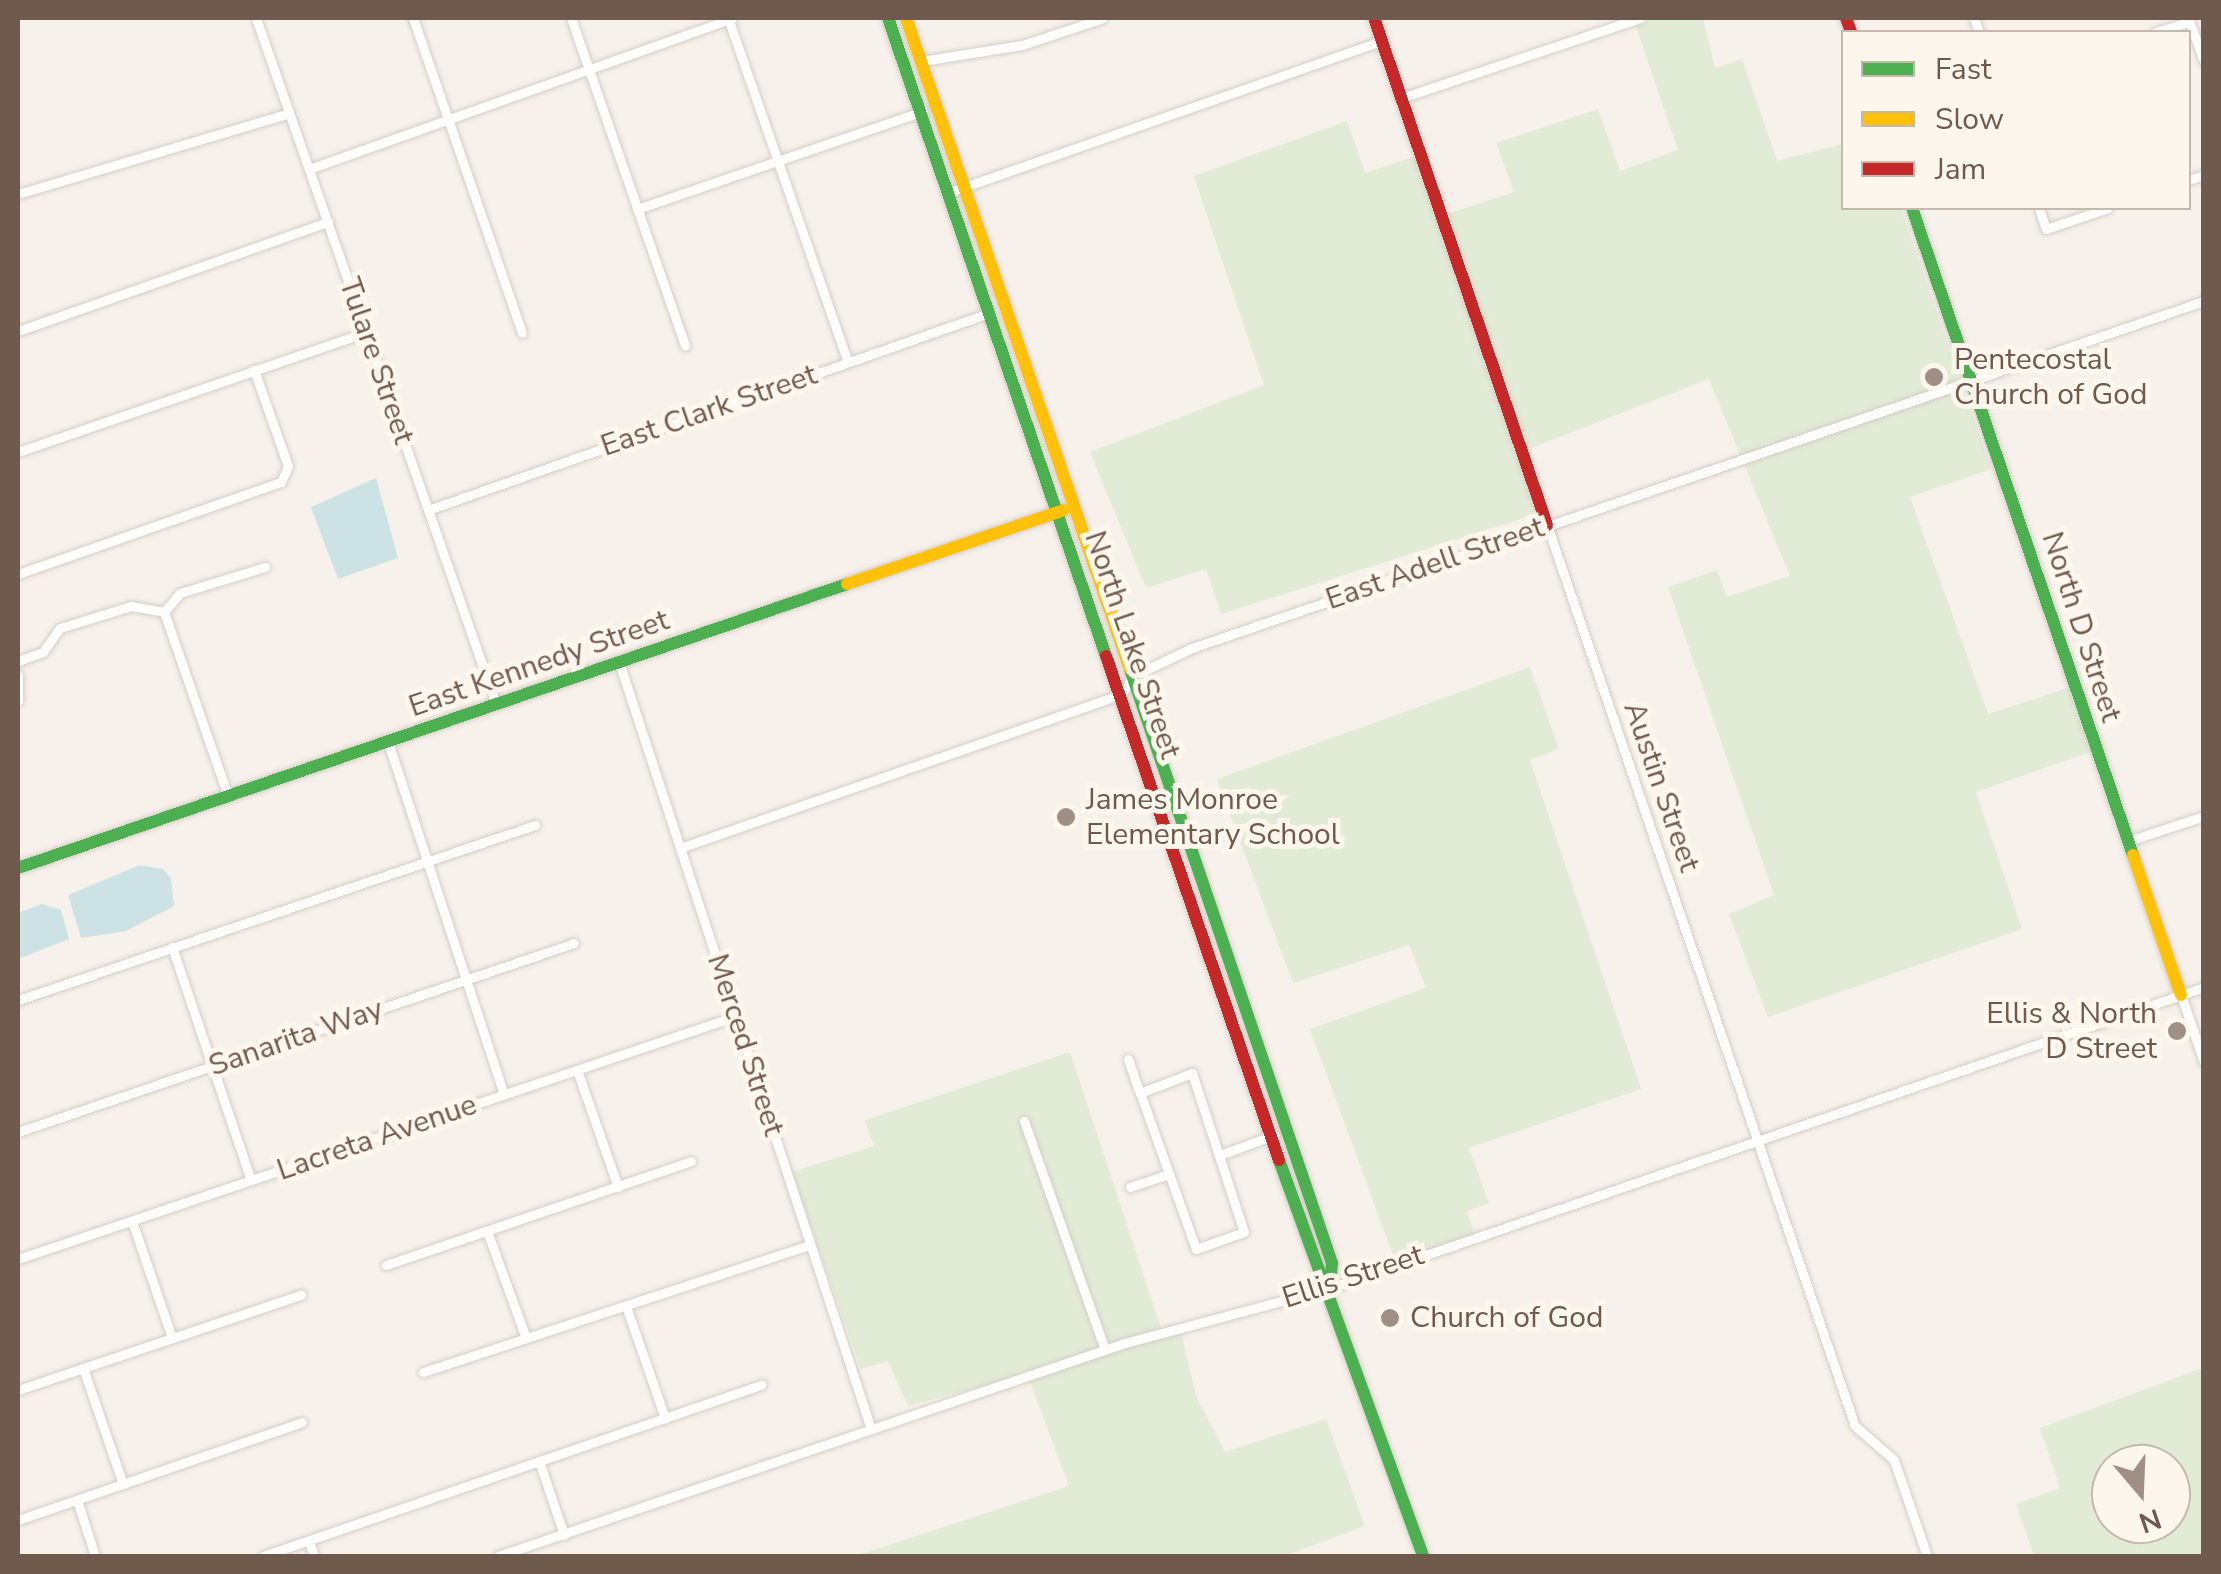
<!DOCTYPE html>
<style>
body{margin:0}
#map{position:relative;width:2221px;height:1574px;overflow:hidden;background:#f6f1ea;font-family:"Nunito Sans",sans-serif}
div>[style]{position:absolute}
.green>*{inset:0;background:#e2ebd6}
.water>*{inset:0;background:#cde2e4}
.roads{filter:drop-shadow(0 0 2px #d5cec8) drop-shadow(0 0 2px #d5cec8)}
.street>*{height:9px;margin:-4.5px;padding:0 4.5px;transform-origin:4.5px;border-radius:4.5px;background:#fefdfc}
.fast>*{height:12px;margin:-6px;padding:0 6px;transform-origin:6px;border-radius:6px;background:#4caf50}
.slow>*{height:12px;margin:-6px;padding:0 6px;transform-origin:6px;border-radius:6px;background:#ffc107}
.jam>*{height:12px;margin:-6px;padding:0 6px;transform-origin:6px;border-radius:6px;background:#c62828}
.dots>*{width:28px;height:28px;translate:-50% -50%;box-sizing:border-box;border:5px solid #fdf6ec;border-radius:50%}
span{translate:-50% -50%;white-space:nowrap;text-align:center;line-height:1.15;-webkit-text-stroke:10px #fdf6ec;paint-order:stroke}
.poi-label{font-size:30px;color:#705a4d}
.left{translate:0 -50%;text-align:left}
.right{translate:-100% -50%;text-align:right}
.street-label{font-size:30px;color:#705a4d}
.frame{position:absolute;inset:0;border:20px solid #705a4d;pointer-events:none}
.legend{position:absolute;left:1841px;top:30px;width:350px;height:180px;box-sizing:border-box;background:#fdf6ec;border:2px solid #c5b8ac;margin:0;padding:12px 18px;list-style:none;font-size:30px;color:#705a4d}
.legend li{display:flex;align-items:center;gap:20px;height:50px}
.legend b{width:50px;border:2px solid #c5b8ac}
.north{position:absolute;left:2091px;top:1444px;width:100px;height:100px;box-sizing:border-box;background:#fdf6ec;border:2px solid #c5b8ac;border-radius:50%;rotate:161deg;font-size:28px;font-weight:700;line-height:40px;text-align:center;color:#705a4d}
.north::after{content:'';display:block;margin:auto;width:35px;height:45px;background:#9f8f84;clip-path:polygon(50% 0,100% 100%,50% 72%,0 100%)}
</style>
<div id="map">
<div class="green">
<div style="clip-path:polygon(1633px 18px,1703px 18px,1715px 68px,1742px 59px,1777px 161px,1843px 144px,1844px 208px,1901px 208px,1991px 469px,1910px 497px,1988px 714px,2077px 685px,2099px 749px,1976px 792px,2022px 929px,1768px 1017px,1729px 914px,1774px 895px,1668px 587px,1717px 570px,1727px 597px,1790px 576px,1709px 379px,1521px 452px,1540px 513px,1221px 614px,1206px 569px,1146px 588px,1090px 452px,1264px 385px,1194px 176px,1347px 121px,1365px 173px,1425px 153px,1447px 214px,1514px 192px,1496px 143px,1598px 109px,1620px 171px,1678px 150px)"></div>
<div style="clip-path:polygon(1530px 667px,1559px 749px,1530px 760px,1641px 1089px,1469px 1148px,1489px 1203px,1467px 1211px,1475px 1235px,1397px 1266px,1310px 1029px,1426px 988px,1409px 945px,1293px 983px,1217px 779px)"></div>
<div style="clip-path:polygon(1070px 1052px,1161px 1328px,1179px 1323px,1196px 1396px,1225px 1452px,1326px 1419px,1365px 1526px,1284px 1556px,855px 1556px,1069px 1486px,1027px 1374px,908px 1406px,888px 1361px,861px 1369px,792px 1172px,874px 1146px,865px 1120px)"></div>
<div style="clip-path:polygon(evenodd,2203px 1368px,2203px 1556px,2034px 1556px,2016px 1504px,2060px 1488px,2040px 1428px,2203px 1368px,2111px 1464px,2171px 1464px,2171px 1524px,2111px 1524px,2111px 1464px)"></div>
</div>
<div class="water">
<div style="clip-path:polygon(376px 478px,398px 558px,338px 579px,311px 507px)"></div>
<div style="clip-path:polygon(140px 865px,163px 869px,171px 878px,174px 906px,126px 931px,81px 938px,68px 895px)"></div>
<div style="clip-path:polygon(42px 904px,61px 910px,69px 939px,18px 959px,18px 913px)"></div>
</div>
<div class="roads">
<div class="street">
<div style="left:256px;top:18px;width:727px;rotate:70.72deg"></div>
<div style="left:413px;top:18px;width:333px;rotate:70.9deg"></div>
<div style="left:571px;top:18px;width:347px;rotate:70.8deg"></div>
<div style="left:728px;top:18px;width:364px;rotate:70.8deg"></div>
<div style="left:1974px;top:18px;width:15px;rotate:70deg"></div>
<div style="left:2188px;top:18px;width:46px;rotate:69.6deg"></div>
<div style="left:2156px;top:32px;width:34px;rotate:-17deg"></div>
<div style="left:922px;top:61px;width:101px;rotate:-9.1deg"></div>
<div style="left:1022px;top:45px;width:85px;rotate:-18.4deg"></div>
<div style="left:1401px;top:98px;width:252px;rotate:-18.5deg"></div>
<div style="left:309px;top:169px;width:449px;rotate:-19.6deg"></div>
<div style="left:2188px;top:180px;width:17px;rotate:-17deg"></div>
<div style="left:950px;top:192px;width:458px;rotate:-19.3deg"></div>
<div style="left:18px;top:194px;width:283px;rotate:-16.6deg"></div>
<div style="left:2039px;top:208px;width:22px;rotate:72deg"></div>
<div style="left:2046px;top:229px;width:65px;rotate:-18.7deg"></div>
<div style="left:637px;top:209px;width:302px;rotate:-18.9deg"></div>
<div style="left:18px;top:331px;width:329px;rotate:-19.4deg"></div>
<div style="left:18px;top:452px;width:368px;rotate:-19deg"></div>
<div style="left:428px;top:510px;width:595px;rotate:-19.35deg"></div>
<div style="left:1547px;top:525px;width:952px;rotate:71.13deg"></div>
<div style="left:1855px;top:1426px;width:52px;rotate:41.1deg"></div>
<div style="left:1894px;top:1460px;width:102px;rotate:71deg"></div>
<div style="left:18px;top:574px;width:279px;rotate:-19.3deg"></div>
<div style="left:281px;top:482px;width:17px;rotate:-66deg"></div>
<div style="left:288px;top:466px;width:102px;rotate:-109.5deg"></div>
<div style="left:164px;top:612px;width:195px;rotate:70.8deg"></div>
<div style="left:18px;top:661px;width:27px;rotate:-20deg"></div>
<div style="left:43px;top:652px;width:29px;rotate:-55deg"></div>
<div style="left:60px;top:628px;width:74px;rotate:-17.2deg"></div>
<div style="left:131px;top:606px;width:34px;rotate:10deg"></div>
<div style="left:164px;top:612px;width:25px;rotate:-50deg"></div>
<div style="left:180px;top:593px;width:89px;rotate:-17deg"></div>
<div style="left:619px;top:662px;width:807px;rotate:71.81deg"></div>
<div style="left:18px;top:675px;width:26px;rotate:90deg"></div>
<div style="left:388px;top:742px;width:371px;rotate:71.8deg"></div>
<div style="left:2128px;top:841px;width:80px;rotate:-18.2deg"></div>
<div style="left:680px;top:848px;width:468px;rotate:-19.2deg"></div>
<div style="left:1122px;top:694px;width:21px;rotate:-59deg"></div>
<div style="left:1133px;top:676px;width:65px;rotate:-25.4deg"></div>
<div style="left:1192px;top:648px;width:1070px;rotate:-18.93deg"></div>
<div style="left:172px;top:947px;width:246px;rotate:71.3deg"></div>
<div style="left:2181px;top:995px;width:71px;rotate:71.1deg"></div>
<div style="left:18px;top:1000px;width:546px;rotate:-18.7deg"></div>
<div style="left:1128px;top:1059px;width:36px;rotate:71deg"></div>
<div style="left:577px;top:1070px;width:124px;rotate:70.7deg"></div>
<div style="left:1192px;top:1073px;width:167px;rotate:71.9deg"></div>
<div style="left:1244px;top:1232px;width:51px;rotate:160.5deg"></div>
<div style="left:1196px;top:1249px;width:166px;rotate:-109.7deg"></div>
<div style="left:1140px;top:1093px;width:56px;rotate:-21deg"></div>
<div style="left:1024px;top:1121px;width:243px;rotate:70.5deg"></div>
<div style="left:18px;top:1132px;width:587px;rotate:-18.77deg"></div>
<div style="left:1220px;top:1155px;width:58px;rotate:-20.3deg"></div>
<div style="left:1130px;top:1187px;width:41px;rotate:-18.4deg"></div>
<div style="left:132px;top:1221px;width:124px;rotate:71.1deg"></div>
<div style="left:487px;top:1231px;width:114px;rotate:70deg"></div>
<div style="left:18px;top:1259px;width:758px;rotate:-18.7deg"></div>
<div style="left:386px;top:1265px;width:322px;rotate:-18.8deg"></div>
<div style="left:626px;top:1306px;width:119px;rotate:70.8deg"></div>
<div style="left:83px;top:1368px;width:123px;rotate:71deg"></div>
<div style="left:423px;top:1372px;width:407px;rotate:-18.2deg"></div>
<div style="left:18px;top:1390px;width:299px;rotate:-18.6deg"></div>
<div style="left:539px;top:1461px;width:78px;rotate:71.3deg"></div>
<div style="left:77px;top:1500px;width:59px;rotate:72.2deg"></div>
<div style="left:18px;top:1520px;width:300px;rotate:-19deg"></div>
<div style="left:309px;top:1541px;width:16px;rotate:72deg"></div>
<div style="left:263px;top:1556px;width:527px;rotate:-18.95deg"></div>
<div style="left:498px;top:1556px;width:662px;rotate:-18.76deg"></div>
<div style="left:1125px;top:1343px;width:212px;rotate:-15deg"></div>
<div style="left:1330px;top:1288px;width:924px;rotate:-19deg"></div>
</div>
<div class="fast">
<div style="left:888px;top:18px;width:674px;rotate:71.14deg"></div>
<div style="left:1912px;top:208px;width:684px;rotate:71.14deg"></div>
<div style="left:1130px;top:669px;width:627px;rotate:71.22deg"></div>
<div style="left:1332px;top:1263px;width:25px;rotate:95deg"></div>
<div style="left:18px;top:868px;width:876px;rotate:-18.91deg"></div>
<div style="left:1279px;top:1160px;width:421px;rotate:70deg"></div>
</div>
<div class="slow">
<div style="left:906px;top:18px;width:688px;rotate:71.01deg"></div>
<div style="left:847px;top:584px;width:229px;rotate:-18.8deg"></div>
<div style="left:2133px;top:855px;width:148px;rotate:71.1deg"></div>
</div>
<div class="jam">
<div style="left:1374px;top:18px;width:536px;rotate:71.16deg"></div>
<div style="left:1846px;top:18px;width:15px;rotate:70deg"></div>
<div style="left:1106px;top:656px;width:533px;rotate:71.06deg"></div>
</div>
</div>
<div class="dots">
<div style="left:1934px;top:377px;background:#9f8f84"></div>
<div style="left:1066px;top:817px;background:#9f8f84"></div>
<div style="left:2177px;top:1031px;background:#9f8f84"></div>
<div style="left:1390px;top:1318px;background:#9f8f84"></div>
</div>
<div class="poi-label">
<span class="left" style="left:1954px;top:377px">Pentecostal<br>Church of God</span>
<span class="left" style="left:1086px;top:817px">James Monroe<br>Elementary School</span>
<span class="right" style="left:2157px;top:1031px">Ellis &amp; North<br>D Street</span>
<span class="left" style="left:1410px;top:1318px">Church of God</span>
</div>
<div class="street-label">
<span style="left:376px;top:361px;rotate:71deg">Tulare Street</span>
<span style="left:709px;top:411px;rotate:-19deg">East Clark Street</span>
<span style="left:1435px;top:564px;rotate:-19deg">East Adell Street</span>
<span style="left:2081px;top:627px;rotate:72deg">North D Street</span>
<span style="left:1132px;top:645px;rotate:71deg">North Lake Street</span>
<span style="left:539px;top:664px;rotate:-19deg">East Kennedy Street</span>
<span style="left:1661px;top:787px;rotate:71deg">Austin Street</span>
<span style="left:296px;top:1038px;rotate:-19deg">Sanarita Way</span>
<span style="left:745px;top:1045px;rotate:72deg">Merced Street</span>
<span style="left:377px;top:1138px;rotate:-19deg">Lacreta Avenue</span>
<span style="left:1353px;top:1277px;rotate:-18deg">Ellis Street</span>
</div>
<div class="frame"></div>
<ul class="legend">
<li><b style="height:12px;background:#4caf50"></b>Fast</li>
<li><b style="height:12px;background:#ffc107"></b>Slow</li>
<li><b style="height:12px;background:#c62828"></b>Jam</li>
</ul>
<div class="north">N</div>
</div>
